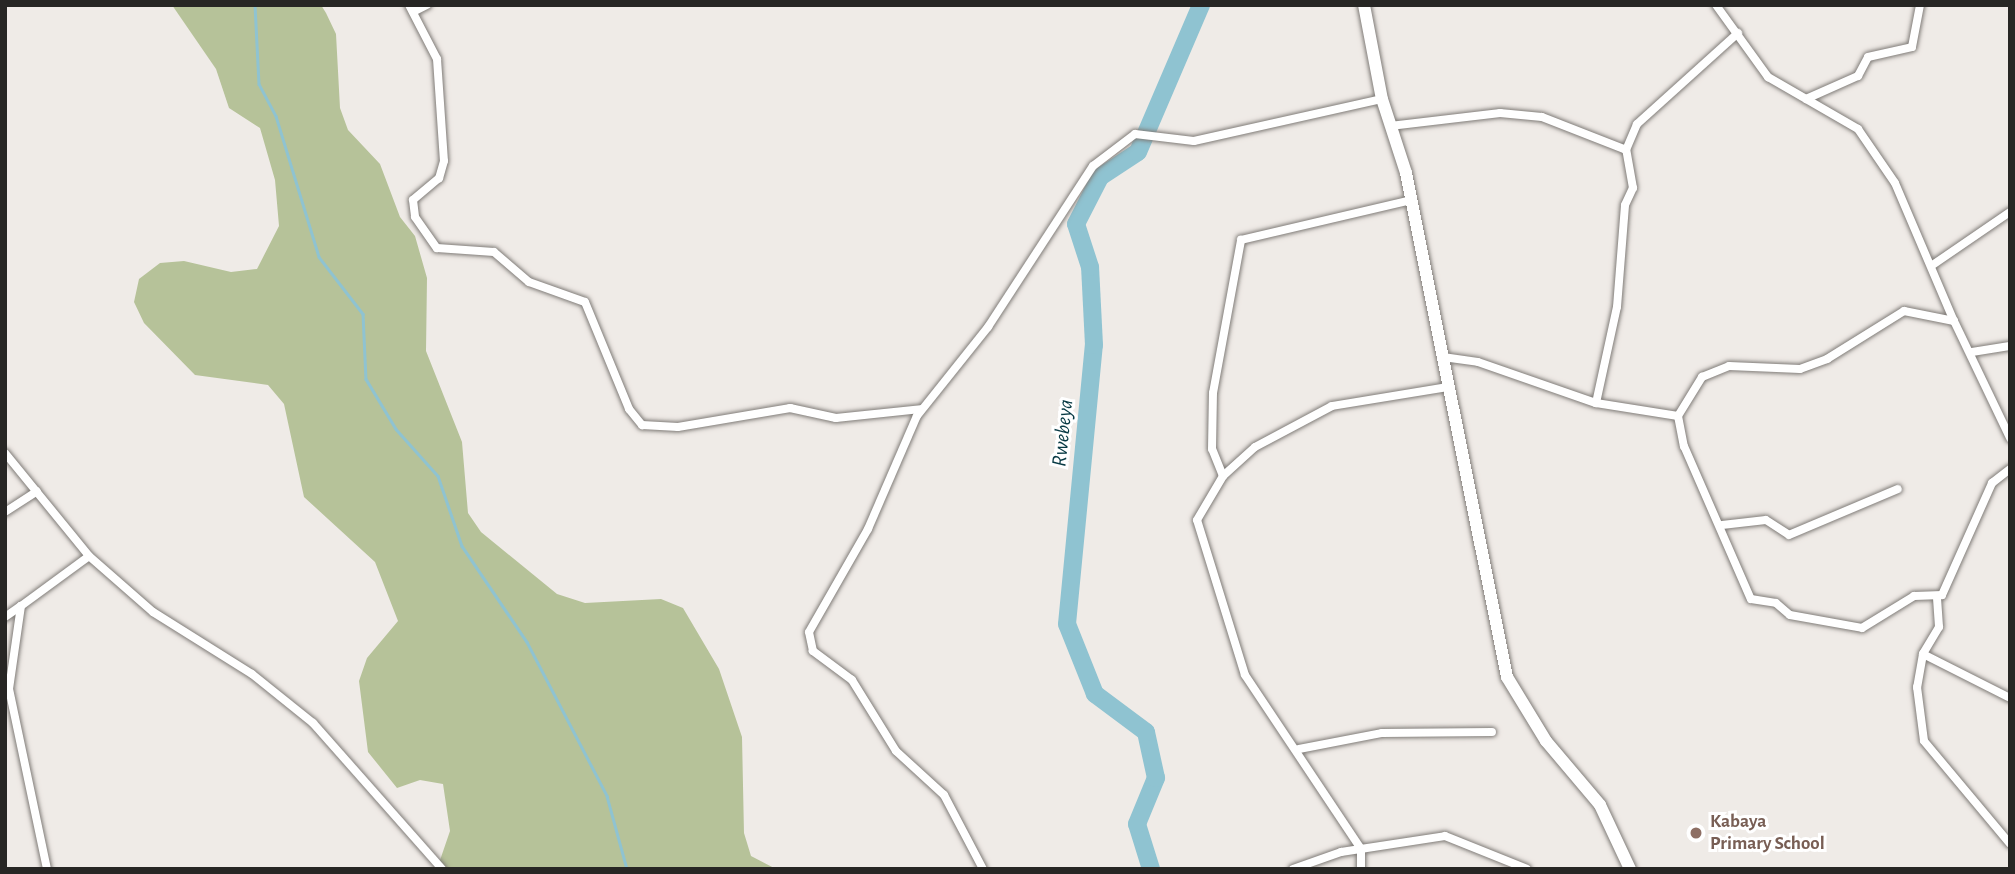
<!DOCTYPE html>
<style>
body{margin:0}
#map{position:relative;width:2015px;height:874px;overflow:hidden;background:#efebe7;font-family:"Alegreya Sans",sans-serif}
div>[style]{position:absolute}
.forest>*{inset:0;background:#b6c299}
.stream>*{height:2.5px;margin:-1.25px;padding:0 1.25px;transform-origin:1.25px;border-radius:1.25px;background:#8fc3d1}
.river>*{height:18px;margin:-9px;padding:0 9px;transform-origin:9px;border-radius:9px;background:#8fc3d1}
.roads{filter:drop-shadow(0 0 2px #807c78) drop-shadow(0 0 2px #807c78)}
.street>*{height:8px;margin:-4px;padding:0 4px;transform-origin:4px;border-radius:4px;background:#fff}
.primary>*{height:12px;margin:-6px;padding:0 6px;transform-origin:6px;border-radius:6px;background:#fff}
.dots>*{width:19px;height:19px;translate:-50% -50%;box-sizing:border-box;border:4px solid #fff;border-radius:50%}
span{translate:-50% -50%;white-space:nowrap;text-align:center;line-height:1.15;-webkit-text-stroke:6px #fff;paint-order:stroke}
.education-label{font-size:19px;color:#785e54;font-weight:700}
.left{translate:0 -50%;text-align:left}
.water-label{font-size:21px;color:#073943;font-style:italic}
.frame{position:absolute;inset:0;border:7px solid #272624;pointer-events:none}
</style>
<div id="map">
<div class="forest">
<div style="clip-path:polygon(172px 5px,321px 5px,326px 13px,336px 34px,340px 108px,348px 130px,380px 164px,400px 217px,415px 236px,427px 278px,426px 351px,462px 442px,468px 513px,481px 532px,557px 594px,585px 603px,661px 599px,683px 608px,719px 669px,742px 737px,744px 833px,751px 856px,776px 869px,437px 869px,450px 831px,443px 784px,420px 780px,397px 788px,368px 752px,359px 681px,367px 658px,398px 621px,375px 562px,304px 497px,284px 404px,268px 385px,195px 375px,144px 323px,134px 302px,139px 279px,160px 263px,184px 261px,231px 272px,257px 269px,279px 226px,275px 180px,260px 128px,229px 108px,216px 69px)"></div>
</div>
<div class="stream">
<div style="left:255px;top:5px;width:79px;rotate:87.1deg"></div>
<div style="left:259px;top:84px;width:36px;rotate:62deg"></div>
<div style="left:276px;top:116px;width:147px;rotate:73deg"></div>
<div style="left:319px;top:257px;width:72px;rotate:52.3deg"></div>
<div style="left:363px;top:314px;width:65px;rotate:87.4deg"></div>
<div style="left:366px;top:379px;width:58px;rotate:59deg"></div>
<div style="left:396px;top:429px;width:63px;rotate:48.2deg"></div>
<div style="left:438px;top:476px;width:74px;rotate:71.1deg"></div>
<div style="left:462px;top:546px;width:116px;rotate:55.9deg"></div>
<div style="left:527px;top:642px;width:174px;rotate:62.5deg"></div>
<div style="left:607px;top:796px;width:76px;rotate:74.7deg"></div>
</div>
<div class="river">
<div style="left:1151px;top:869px;width:47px;rotate:-107.3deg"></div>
<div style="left:1137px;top:824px;width:50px;rotate:-67.6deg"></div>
<div style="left:1156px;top:778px;width:47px;rotate:-102.3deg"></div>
<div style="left:1146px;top:732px;width:64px;rotate:-143.3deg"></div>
<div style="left:1095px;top:694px;width:75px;rotate:-111.8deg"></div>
<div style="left:1067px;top:624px;width:280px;rotate:-84.5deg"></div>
<div style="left:1094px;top:345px;width:78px;rotate:-92.9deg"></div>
<div style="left:1090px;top:267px;width:45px;rotate:-108deg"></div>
<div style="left:1076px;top:224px;width:53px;rotate:-62.9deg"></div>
<div style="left:1100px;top:177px;width:45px;rotate:-33.3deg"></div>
<div style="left:1138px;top:152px;width:160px;rotate:-66.8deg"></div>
</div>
<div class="roads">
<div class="street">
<div style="left:409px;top:5px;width:61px;rotate:62.6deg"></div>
<div style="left:437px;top:59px;width:102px;rotate:86.1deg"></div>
<div style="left:444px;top:161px;width:18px;rotate:106deg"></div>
<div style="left:439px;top:178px;width:34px;rotate:140deg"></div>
<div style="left:413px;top:200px;width:17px;rotate:83deg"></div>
<div style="left:415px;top:217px;width:38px;rotate:55deg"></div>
<div style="left:437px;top:248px;width:57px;rotate:4deg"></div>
<div style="left:494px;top:252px;width:46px;rotate:40.6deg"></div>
<div style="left:529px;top:282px;width:59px;rotate:19.7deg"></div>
<div style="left:585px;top:302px;width:116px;rotate:67.6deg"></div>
<div style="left:629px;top:409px;width:21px;rotate:51deg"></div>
<div style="left:642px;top:425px;width:36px;rotate:3deg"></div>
<div style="left:678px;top:427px;width:114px;rotate:-9.6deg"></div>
<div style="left:790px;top:408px;width:47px;rotate:12.3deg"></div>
<div style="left:836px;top:418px;width:85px;rotate:-6deg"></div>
<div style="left:1716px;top:5px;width:89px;rotate:54.2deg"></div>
<div style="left:1768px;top:77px;width:104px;rotate:30deg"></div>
<div style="left:1858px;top:129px;width:65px;rotate:55.6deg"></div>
<div style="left:1895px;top:183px;width:150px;rotate:66.9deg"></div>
<div style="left:413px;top:12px;width:16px;rotate:-27deg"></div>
<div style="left:1806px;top:99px;width:57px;rotate:-23.9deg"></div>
<div style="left:1858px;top:76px;width:21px;rotate:-62deg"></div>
<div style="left:1868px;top:57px;width:45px;rotate:-12.8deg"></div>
<div style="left:1912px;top:47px;width:43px;rotate:-79.2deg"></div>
<div style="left:1390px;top:126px;width:111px;rotate:-6.7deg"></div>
<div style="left:1500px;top:113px;width:42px;rotate:5.4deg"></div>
<div style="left:1542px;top:117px;width:90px;rotate:21.4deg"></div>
<div style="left:1934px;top:264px;width:92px;rotate:-34.4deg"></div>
<div style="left:1972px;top:352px;width:38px;rotate:-9deg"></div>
<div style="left:1443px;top:357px;width:35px;rotate:8deg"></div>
<div style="left:1478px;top:362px;width:125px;rotate:19.2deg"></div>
<div style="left:1596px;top:403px;width:83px;rotate:9deg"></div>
<div style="left:1678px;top:416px;width:46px;rotate:-58.4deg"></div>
<div style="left:1702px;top:377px;width:29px;rotate:-22deg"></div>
<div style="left:1729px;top:366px;width:71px;rotate:2.4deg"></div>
<div style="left:1800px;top:369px;width:29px;rotate:-20deg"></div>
<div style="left:1827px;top:359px;width:91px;rotate:-31.9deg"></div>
<div style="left:1904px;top:311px;width:51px;rotate:11.3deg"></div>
<div style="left:1954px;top:321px;width:130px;rotate:64.4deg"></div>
<div style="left:1596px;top:403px;width:98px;rotate:-77.7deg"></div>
<div style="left:1617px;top:307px;width:102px;rotate:-85.5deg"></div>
<div style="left:1625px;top:205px;width:19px;rotate:-65deg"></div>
<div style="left:1633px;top:188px;width:39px;rotate:-100deg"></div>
<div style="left:1626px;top:150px;width:28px;rotate:-67deg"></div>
<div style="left:1637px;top:124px;width:136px;rotate:-42deg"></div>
<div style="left:1678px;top:416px;width:31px;rotate:79deg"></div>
<div style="left:1684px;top:446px;width:167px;rotate:66.4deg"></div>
<div style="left:1751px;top:599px;width:25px;rotate:9deg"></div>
<div style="left:1776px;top:603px;width:18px;rotate:41deg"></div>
<div style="left:1790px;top:615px;width:73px;rotate:10.2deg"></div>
<div style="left:1862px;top:628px;width:61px;rotate:-31.6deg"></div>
<div style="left:1914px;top:596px;width:28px;rotate:-2deg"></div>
<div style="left:1942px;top:595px;width:123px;rotate:-65.9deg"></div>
<div style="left:1992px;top:483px;width:23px;rotate:-38deg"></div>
<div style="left:5px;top:453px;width:133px;rotate:50.8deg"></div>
<div style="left:89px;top:556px;width:85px;rotate:41.2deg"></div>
<div style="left:153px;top:612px;width:117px;rotate:32.1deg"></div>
<div style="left:252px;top:674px;width:78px;rotate:38.8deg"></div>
<div style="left:313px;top:723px;width:195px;rotate:48.5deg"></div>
<div style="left:1223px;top:476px;width:43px;rotate:-42.2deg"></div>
<div style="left:1255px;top:447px;width:87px;rotate:-28deg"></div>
<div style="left:1332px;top:406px;width:118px;rotate:-9.3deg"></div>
<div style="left:5px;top:512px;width:38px;rotate:-33deg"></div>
<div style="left:1722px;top:525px;width:44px;rotate:-6.5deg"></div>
<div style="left:1766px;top:520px;width:27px;rotate:33deg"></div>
<div style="left:1789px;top:535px;width:118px;rotate:-22.9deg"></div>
<div style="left:1937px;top:598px;width:29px;rotate:86deg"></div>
<div style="left:1939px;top:627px;width:31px;rotate:121deg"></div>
<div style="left:1923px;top:654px;width:34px;rotate:100deg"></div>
<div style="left:1917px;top:687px;width:54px;rotate:82.6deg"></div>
<div style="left:1924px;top:741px;width:134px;rotate:50.1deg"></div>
<div style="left:5px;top:617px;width:19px;rotate:-35deg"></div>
<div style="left:1923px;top:654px;width:97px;rotate:26.8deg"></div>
<div style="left:1299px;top:749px;width:85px;rotate:-10.9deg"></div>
<div style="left:1382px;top:733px;width:110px;rotate:-0.5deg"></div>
<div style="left:47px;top:869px;width:184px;rotate:-101.9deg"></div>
<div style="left:9px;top:689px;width:84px;rotate:-81.8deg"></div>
<div style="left:21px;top:606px;width:84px;rotate:-36.3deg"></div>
<div style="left:983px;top:869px;width:84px;rotate:-117.8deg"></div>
<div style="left:944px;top:795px;width:65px;rotate:-137.5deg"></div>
<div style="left:896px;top:751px;width:84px;rotate:-121.8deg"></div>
<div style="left:852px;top:680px;width:49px;rotate:-143.4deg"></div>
<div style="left:813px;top:651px;width:19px;rotate:-102deg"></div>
<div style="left:809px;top:632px;width:119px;rotate:-60.2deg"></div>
<div style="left:868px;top:529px;width:123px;rotate:-66.6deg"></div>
<div style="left:917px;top:416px;width:114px;rotate:-51.4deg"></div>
<div style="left:988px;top:327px;width:192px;rotate:-56.9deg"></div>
<div style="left:1093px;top:166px;width:53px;rotate:-37.3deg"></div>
<div style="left:1135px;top:134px;width:59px;rotate:6.8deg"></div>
<div style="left:1194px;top:141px;width:193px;rotate:-12.6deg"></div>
<div style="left:1293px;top:869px;width:51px;rotate:-19.5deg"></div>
<div style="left:1341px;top:852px;width:105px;rotate:-8.7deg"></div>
<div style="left:1445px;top:836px;width:88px;rotate:21.9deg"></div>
<div style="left:1361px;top:869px;width:20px;rotate:-90deg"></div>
<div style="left:1361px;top:849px;width:209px;rotate:-123.7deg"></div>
<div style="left:1245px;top:675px;width:162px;rotate:-107.2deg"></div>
<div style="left:1197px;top:520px;width:51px;rotate:-59.4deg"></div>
<div style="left:1223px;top:476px;width:29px;rotate:-112deg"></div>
<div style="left:1212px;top:449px;width:56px;rotate:-89deg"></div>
<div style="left:1213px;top:393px;width:156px;rotate:-79.6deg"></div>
<div style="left:1241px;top:240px;width:175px;rotate:-13.2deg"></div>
</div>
<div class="primary">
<div style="left:1364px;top:5px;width:96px;rotate:79.2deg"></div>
<div style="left:1382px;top:99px;width:78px;rotate:72deg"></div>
<div style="left:1406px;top:173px;width:514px;rotate:78.67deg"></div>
<div style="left:1507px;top:677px;width:75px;rotate:58.6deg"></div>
<div style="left:1546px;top:741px;width:84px;rotate:49.8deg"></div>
<div style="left:1600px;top:805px;width:71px;rotate:64.9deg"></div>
</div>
</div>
<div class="dots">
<div style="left:1696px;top:833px;background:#8d6e63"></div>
</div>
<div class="education-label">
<span class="left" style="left:1710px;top:833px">Kabaya<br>Primary School</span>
</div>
<div class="water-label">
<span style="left:1063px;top:433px;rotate:-84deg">Rwebeya</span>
</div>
<div class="frame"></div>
</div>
